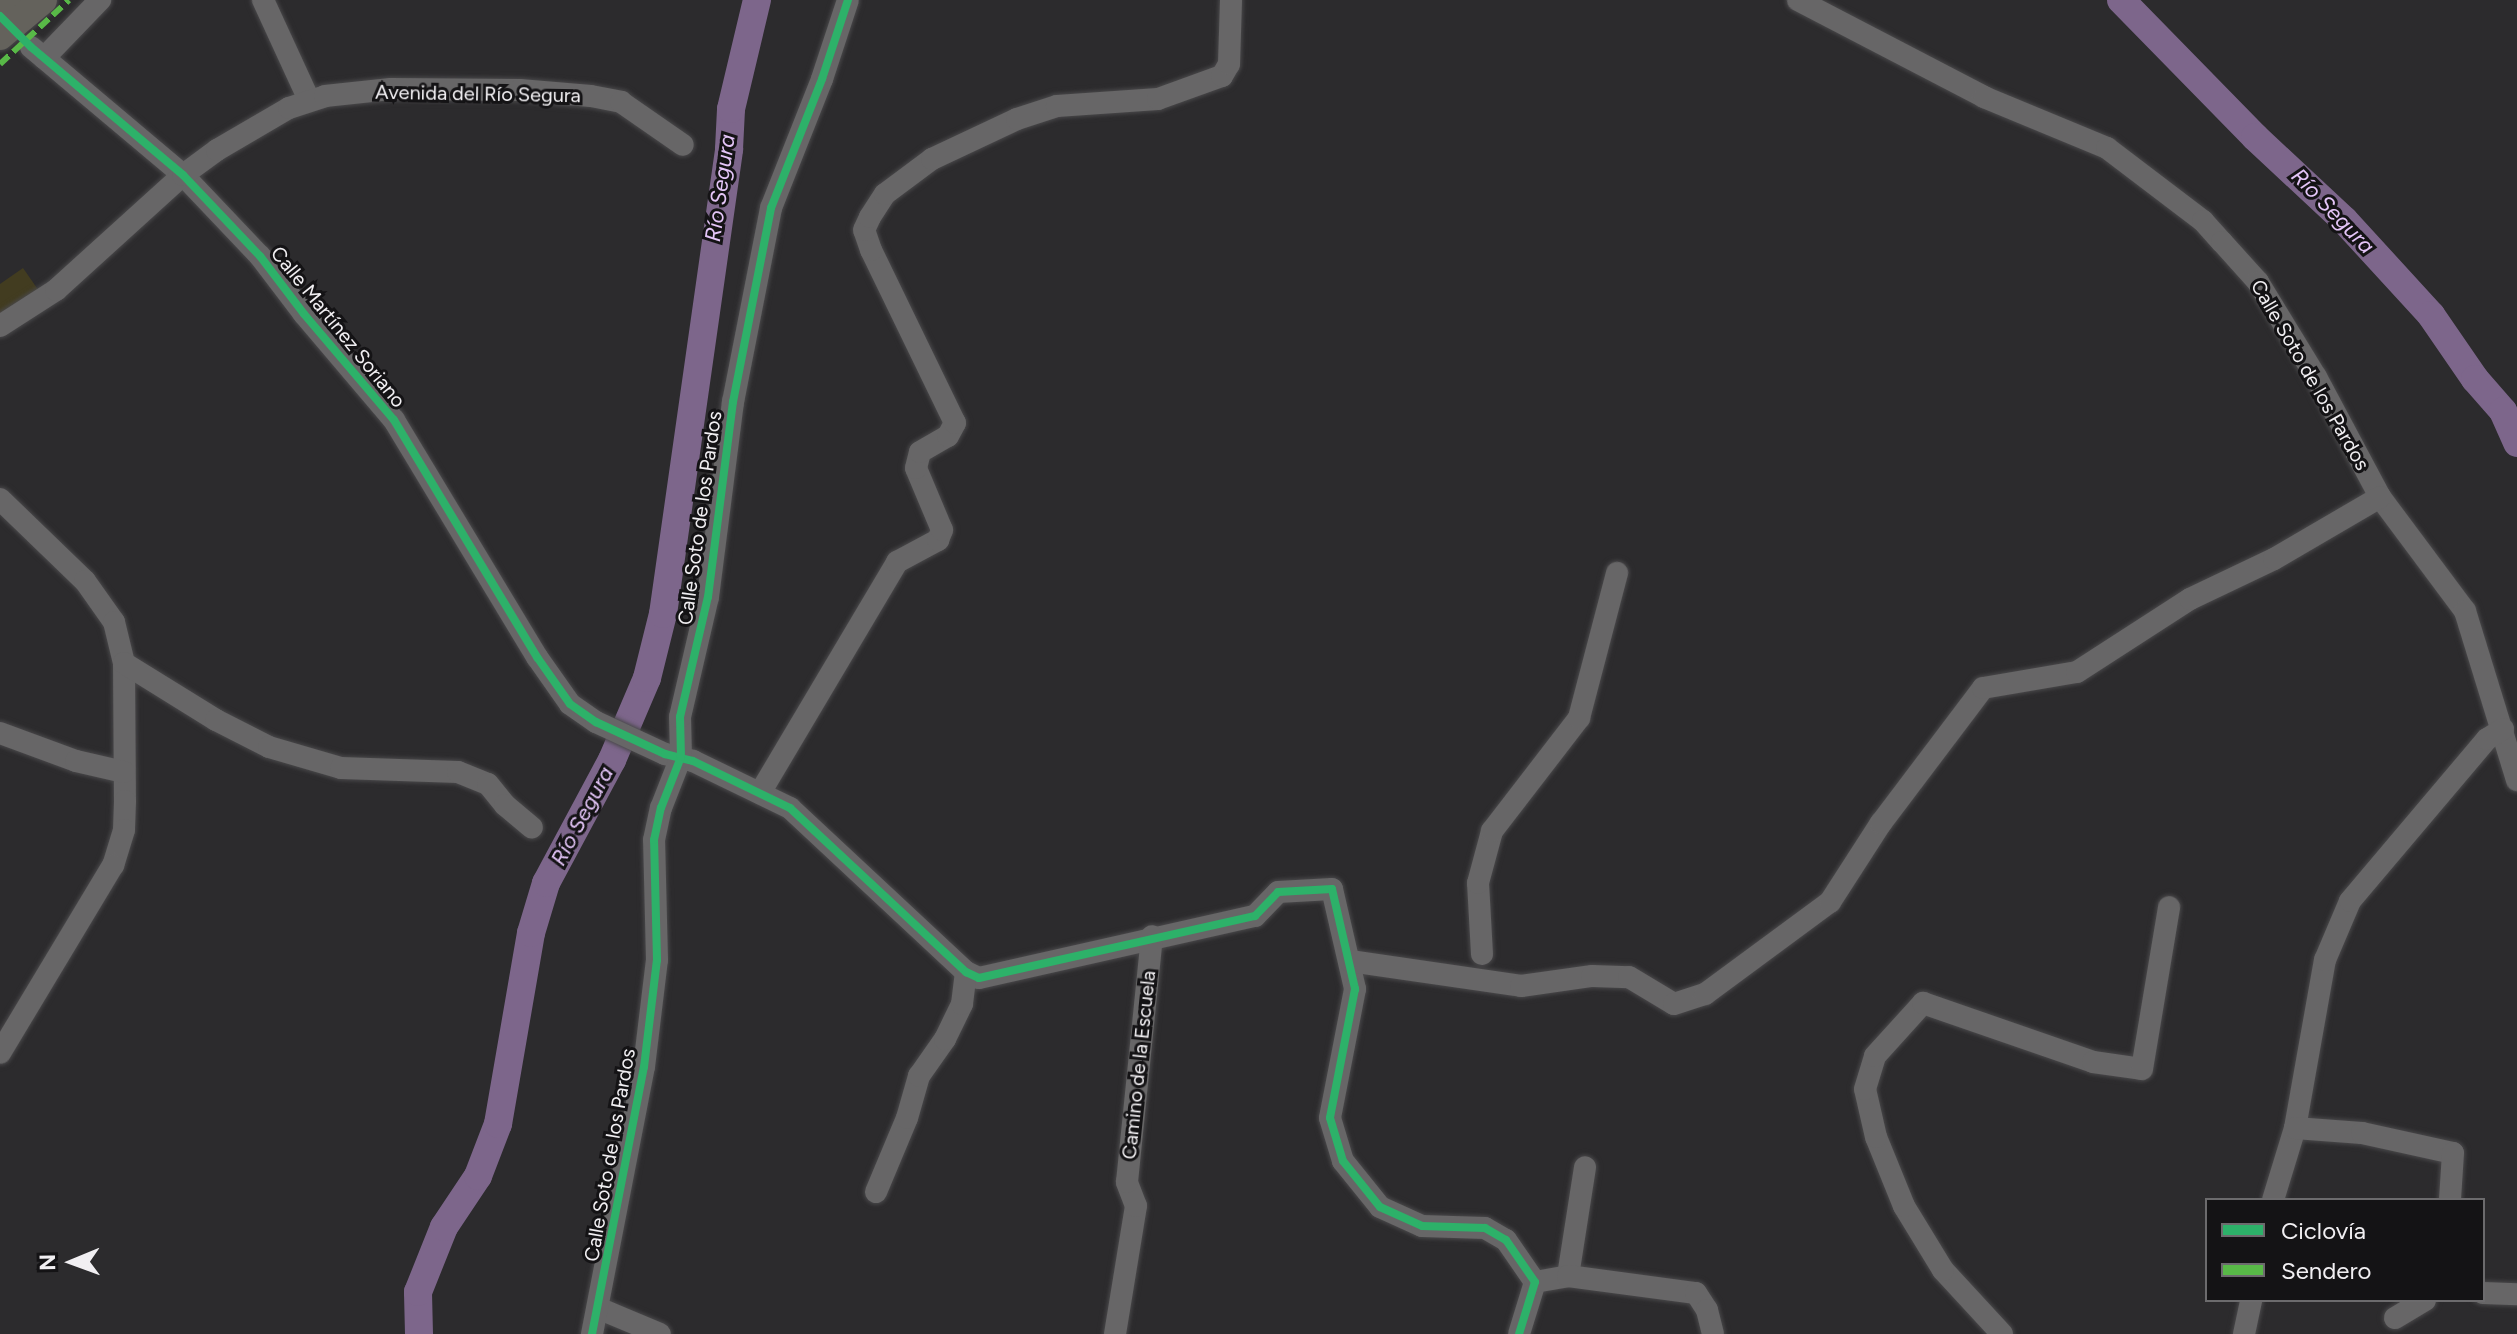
<!DOCTYPE html>
<meta charset="utf-8">
<style>
body{margin:0}
#map{position:relative;width:2517px;height:1334px;overflow:hidden;background:#2c2b2d;font-family:Figtree,sans-serif}
div>[style]{position:absolute}
.green>*{inset:0;background:#423c20}
.river>*{height:28px;margin:-14px;padding:0 14px;transform-origin:14px;border-radius:14px;background:#7d668b}
.roads{filter:drop-shadow(0 0 2px #49484a) drop-shadow(0 0 2px #49484a)}
.minor>*{height:22px;margin:-11px;padding:0 11px;transform-origin:11px;border-radius:11px;background:#676667}
.major>*{height:28px;margin:-14px;padding:0 14px;transform-origin:14px;border-radius:14px;background:#64625c}
.quiet>*{height:6px;margin-top:-3px;transform-origin:0;background:repeating-linear-gradient(90deg,#58b947 0 12px,transparent 0 18px)}
.cycleway>*{height:8px;margin:-4px;padding:0 4px;transform-origin:4px;border-radius:4px;background:#2db169}
span{translate:-50% -50%;white-space:nowrap;text-align:center;line-height:1.15;-webkit-text-stroke:6px #141315;paint-order:stroke}
.street-label{font-size:20px;color:#f1eff2}
.water-label{font-size:22px;color:#e4c5f8;font-style:italic}
.legend{position:absolute;left:2205px;top:1198px;width:280px;height:104px;box-sizing:border-box;background:#141315;border:2px solid #6c6b6d;margin:0;padding:10px 14px;list-style:none;font-size:24px;color:#f1eff2}
.legend li{display:flex;align-items:center;gap:16px;height:40px}
.legend b{width:40px;border:2px solid #6c6b6d}
.north{position:absolute;left:32px;top:1222px;width:80px;height:80px;-webkit-text-stroke:6px #141315;paint-order:stroke;rotate:269deg;font-size:22px;font-weight:700;line-height:32px;text-align:center;color:#f1eff2}
.north::after{content:'';display:block;margin:auto;width:28px;height:36px;background:#f1eff2;clip-path:polygon(50% 0,100% 100%,50% 72%,0 100%)}
</style>
<div id="map">
<div class="green">
<div style="clip-path:polygon(23px 268px,39px 291px,0 315px,0 284px)"></div>
</div>
<div class="river">
<div style="left:2121px;top:0;width:192px;rotate:45.6deg"></div>
<div style="left:2255px;top:137px;width:122px;rotate:43deg"></div>
<div style="left:2344px;top:220px;width:129px;rotate:47.5deg"></div>
<div style="left:2431px;top:315px;width:78px;rotate:55.5deg"></div>
<div style="left:2475px;top:379px;width:43px;rotate:48.8deg"></div>
<div style="left:2503px;top:411px;width:35px;rotate:66deg"></div>
<div style="left:419px;top:1334px;width:42px;rotate:-91.4deg"></div>
<div style="left:418px;top:1292px;width:70px;rotate:-68.2deg"></div>
<div style="left:444px;top:1227px;width:61px;rotate:-56.3deg"></div>
<div style="left:478px;top:1176px;width:56px;rotate:-69deg"></div>
<div style="left:498px;top:1124px;width:194px;rotate:-80.2deg"></div>
<div style="left:531px;top:933px;width:52px;rotate:-73.3deg"></div>
<div style="left:546px;top:883px;width:140px;rotate:-61.8deg"></div>
<div style="left:612px;top:760px;width:89px;rotate:-66.9deg"></div>
<div style="left:647px;top:678px;width:66px;rotate:-76deg"></div>
<div style="left:663px;top:614px;width:470px;rotate:-81.9deg"></div>
<div style="left:729px;top:149px;width:40px;rotate:-87.1deg"></div>
<div style="left:731px;top:109px;width:112px;rotate:-76.6deg"></div>
</div>
<div class="roads">
<div class="minor">
<div style="left:263px;top:0;width:110px;rotate:65.3deg"></div>
<div style="left:1798px;top:0;width:210px;rotate:27.5deg"></div>
<div style="left:1984px;top:97px;width:133px;rotate:22.5deg"></div>
<div style="left:2107px;top:148px;width:121px;rotate:37.2deg"></div>
<div style="left:2203px;top:221px;width:28px;rotate:48deg"></div>
<div style="left:2222px;top:242px;width:54px;rotate:48deg"></div>
<div style="left:2258px;top:282px;width:111px;rotate:58.6deg"></div>
<div style="left:2316px;top:377px;width:136px;rotate:61.9deg"></div>
<div style="left:2380px;top:497px;width:142px;rotate:53.3deg"></div>
<div style="left:2465px;top:611px;width:177px;rotate:72.9deg"></div>
<div style="left:31px;top:47px;width:199px;rotate:40.1deg"></div>
<div style="left:183px;top:175px;width:112px;rotate:46.5deg"></div>
<div style="left:260px;top:256px;width:73px;rotate:52.8deg"></div>
<div style="left:304px;top:314px;width:139px;rotate:49.7deg"></div>
<div style="left:394px;top:420px;width:277px;rotate:58.9deg"></div>
<div style="left:537px;top:657px;width:57px;rotate:54.9deg"></div>
<div style="left:570px;top:704px;width:32px;rotate:35deg"></div>
<div style="left:596px;top:722px;width:76px;rotate:24.9deg"></div>
<div style="left:665px;top:754px;width:29px;rotate:14deg"></div>
<div style="left:693px;top:761px;width:108px;rotate:25.9deg"></div>
<div style="left:790px;top:808px;width:241px;rotate:43deg"></div>
<div style="left:966px;top:972px;width:14px;rotate:25deg"></div>
<div style="left:979px;top:978px;width:283px;rotate:-12.7deg"></div>
<div style="left:1255px;top:916px;width:33px;rotate:-46deg"></div>
<div style="left:1278px;top:892px;width:54px;rotate:-3.2deg"></div>
<div style="left:1332px;top:889px;width:103px;rotate:77deg"></div>
<div style="left:1355px;top:989px;width:131px;rotate:101deg"></div>
<div style="left:1330px;top:1118px;width:45px;rotate:73.2deg"></div>
<div style="left:1343px;top:1161px;width:59px;rotate:51.2deg"></div>
<div style="left:1380px;top:1207px;width:46px;rotate:24.3deg"></div>
<div style="left:1422px;top:1226px;width:63px;rotate:1.8deg"></div>
<div style="left:1485px;top:1228px;width:24px;rotate:30deg"></div>
<div style="left:1506px;top:1240px;width:51px;rotate:55.4deg"></div>
<div style="left:1535px;top:1282px;width:54px;rotate:107.1deg"></div>
<div style="left:44px;top:58px;width:81px;rotate:-46deg"></div>
<div style="left:0;top:326px;width:67px;rotate:-32.7deg"></div>
<div style="left:56px;top:290px;width:171px;rotate:-42.2deg"></div>
<div style="left:183px;top:175px;width:42px;rotate:-36.3deg"></div>
<div style="left:217px;top:150px;width:83px;rotate:-30.3deg"></div>
<div style="left:289px;top:108px;width:38px;rotate:-18deg"></div>
<div style="left:325px;top:96px;width:66px;rotate:-6.1deg"></div>
<div style="left:391px;top:89px;width:129px;rotate:0.4deg"></div>
<div style="left:520px;top:90px;width:71px;rotate:4.8deg"></div>
<div style="left:591px;top:96px;width:31px;rotate:11deg"></div>
<div style="left:621px;top:102px;width:75px;rotate:34.7deg"></div>
<div style="left:0;top:499px;width:118px;rotate:44deg"></div>
<div style="left:85px;top:581px;width:50px;rotate:54.7deg"></div>
<div style="left:114px;top:622px;width:42px;rotate:76.3deg"></div>
<div style="left:124px;top:663px;width:138px;rotate:89.6deg"></div>
<div style="left:125px;top:801px;width:29px;rotate:92deg"></div>
<div style="left:124px;top:830px;width:37px;rotate:107deg"></div>
<div style="left:113px;top:865px;width:219px;rotate:121deg"></div>
<div style="left:124px;top:663px;width:108px;rotate:31.8deg"></div>
<div style="left:216px;top:720px;width:59px;rotate:27deg"></div>
<div style="left:269px;top:747px;width:75px;rotate:16.3deg"></div>
<div style="left:341px;top:768px;width:117px;rotate:2deg"></div>
<div style="left:458px;top:772px;width:32px;rotate:22deg"></div>
<div style="left:488px;top:784px;width:27px;rotate:51deg"></div>
<div style="left:505px;top:805px;width:35px;rotate:40deg"></div>
<div style="left:0;top:733px;width:81px;rotate:20.2deg"></div>
<div style="left:76px;top:761px;width:49px;rotate:12.9deg"></div>
<div style="left:760px;top:793px;width:269px;rotate:-59.3deg"></div>
<div style="left:897px;top:562px;width:47px;rotate:-28.2deg"></div>
<div style="left:938px;top:540px;width:11px;rotate:-68deg"></div>
<div style="left:942px;top:530px;width:67px;rotate:-112.8deg"></div>
<div style="left:916px;top:468px;width:16px;rotate:-76deg"></div>
<div style="left:920px;top:452px;width:32px;rotate:-30deg"></div>
<div style="left:948px;top:436px;width:15px;rotate:-62deg"></div>
<div style="left:955px;top:423px;width:192px;rotate:-115.9deg"></div>
<div style="left:871px;top:250px;width:21px;rotate:-109deg"></div>
<div style="left:864px;top:230px;width:14px;rotate:-65deg"></div>
<div style="left:870px;top:217px;width:27px;rotate:-57deg"></div>
<div style="left:885px;top:194px;width:59px;rotate:-36.7deg"></div>
<div style="left:932px;top:159px;width:94px;rotate:-25.2deg"></div>
<div style="left:1017px;top:119px;width:42px;rotate:-18deg"></div>
<div style="left:1057px;top:106px;width:101px;rotate:-4deg"></div>
<div style="left:1158px;top:99px;width:68px;rotate:-19.8deg"></div>
<div style="left:1222px;top:76px;width:14px;rotate:-60deg"></div>
<div style="left:1229px;top:64px;width:64px;rotate:-88.2deg"></div>
<div style="left:1482px;top:954px;width:71px;rotate:-93.2deg"></div>
<div style="left:1478px;top:883px;width:54px;rotate:-74.9deg"></div>
<div style="left:1492px;top:831px;width:143px;rotate:-52.4deg"></div>
<div style="left:1579px;top:718px;width:150px;rotate:-75.3deg"></div>
<div style="left:1350px;top:961px;width:173px;rotate:8.3deg"></div>
<div style="left:1521px;top:986px;width:72px;rotate:-8deg"></div>
<div style="left:1592px;top:976px;width:37px;rotate:2deg"></div>
<div style="left:1629px;top:977px;width:52px;rotate:31deg"></div>
<div style="left:1674px;top:1004px;width:33px;rotate:-18deg"></div>
<div style="left:1705px;top:994px;width:155px;rotate:-36.4deg"></div>
<div style="left:1830px;top:902px;width:94px;rotate:-57.2deg"></div>
<div style="left:1881px;top:823px;width:169px;rotate:-52.9deg"></div>
<div style="left:1983px;top:688px;width:95px;rotate:-9.7deg"></div>
<div style="left:2077px;top:672px;width:135px;rotate:-32.9deg"></div>
<div style="left:2190px;top:599px;width:93px;rotate:-25.5deg"></div>
<div style="left:2274px;top:559px;width:123px;rotate:-30.3deg"></div>
<div style="left:2295px;top:1128px;width:171px;rotate:-79.9deg"></div>
<div style="left:2325px;top:960px;width:64px;rotate:-67deg"></div>
<div style="left:2350px;top:901px;width:212px;rotate:-49.8deg"></div>
<div style="left:2487px;top:739px;width:19px;rotate:-32deg"></div>
<div style="left:876px;top:1192px;width:80px;rotate:-67.3deg"></div>
<div style="left:907px;top:1118px;width:44px;rotate:-74.1deg"></div>
<div style="left:919px;top:1076px;width:45px;rotate:-54.9deg"></div>
<div style="left:945px;top:1039px;width:39px;rotate:-64deg"></div>
<div style="left:962px;top:1004px;width:32px;rotate:-83deg"></div>
<div style="left:2273px;top:1200px;width:75px;rotate:-73deg"></div>
<div style="left:2295px;top:1128px;width:67px;rotate:4.3deg"></div>
<div style="left:2362px;top:1133px;width:93px;rotate:12.4deg"></div>
<div style="left:2453px;top:1153px;width:47px;rotate:93.7deg"></div>
<div style="left:1568px;top:1276px;width:110px;rotate:-81.1deg"></div>
<div style="left:1535px;top:1282px;width:34px;rotate:-10deg"></div>
<div style="left:1568px;top:1276px;width:129px;rotate:7.6deg"></div>
<div style="left:1696px;top:1293px;width:20px;rotate:57deg"></div>
<div style="left:1707px;top:1310px;width:25px;rotate:76deg"></div>
<div style="left:2483px;top:1293px;width:34px;rotate:2deg"></div>
<div style="left:598px;top:1308px;width:67px;rotate:22.8deg"></div>
<div style="left:2395px;top:1318px;width:35px;rotate:-31deg"></div>
<div style="left:592px;top:1334px;width:272px;rotate:-79deg"></div>
<div style="left:644px;top:1067px;width:108px;rotate:-83.1deg"></div>
<div style="left:657px;top:960px;width:120px;rotate:-91.4deg"></div>
<div style="left:654px;top:840px;width:33px;rotate:-78deg"></div>
<div style="left:661px;top:808px;width:55px;rotate:-68.6deg"></div>
<div style="left:681px;top:757px;width:40px;rotate:-91.4deg"></div>
<div style="left:680px;top:717px;width:123px;rotate:-76.9deg"></div>
<div style="left:708px;top:597px;width:197px;rotate:-82.7deg"></div>
<div style="left:733px;top:402px;width:198px;rotate:-78.9deg"></div>
<div style="left:771px;top:208px;width:139px;rotate:-68.4deg"></div>
<div style="left:822px;top:79px;width:83px;rotate:-71.8deg"></div>
<div style="left:1115px;top:1334px;width:130px;rotate:-80.7deg"></div>
<div style="left:1136px;top:1206px;width:26px;rotate:-111deg"></div>
<div style="left:1127px;top:1182px;width:247px;rotate:-84.2deg"></div>
<div style="left:2002px;top:1334px;width:87px;rotate:-132.7deg"></div>
<div style="left:1943px;top:1270px;width:75px;rotate:-121.4deg"></div>
<div style="left:1904px;top:1206px;width:74px;rotate:-112.1deg"></div>
<div style="left:1876px;top:1137px;width:49px;rotate:-102.9deg"></div>
<div style="left:1865px;top:1089px;width:34px;rotate:-73deg"></div>
<div style="left:1875px;top:1056px;width:72px;rotate:-47.8deg"></div>
<div style="left:1923px;top:1003px;width:180px;rotate:19.1deg"></div>
<div style="left:2093px;top:1062px;width:49px;rotate:8.1deg"></div>
<div style="left:2142px;top:1069px;width:164px;rotate:-80.5deg"></div>
<div style="left:2244px;top:1334px;width:35px;rotate:-78deg"></div>
</div>
<div class="major">
<div style="left:0;top:9px;width:15px;rotate:-37deg"></div>
<div style="left:0;top:36px;width:56px;rotate:-39.9deg"></div>
</div>
</div>
<div class="quiet">
<div style="left:0;top:64px;width:94px;rotate:-42.8deg"></div>
</div>
<div class="cycleway">
<div style="left:0;top:16px;width:44px;rotate:45deg"></div>
<div style="left:31px;top:47px;width:199px;rotate:40.1deg"></div>
<div style="left:183px;top:175px;width:112px;rotate:46.5deg"></div>
<div style="left:260px;top:256px;width:73px;rotate:52.8deg"></div>
<div style="left:304px;top:314px;width:139px;rotate:49.7deg"></div>
<div style="left:394px;top:420px;width:277px;rotate:58.9deg"></div>
<div style="left:537px;top:657px;width:57px;rotate:54.9deg"></div>
<div style="left:570px;top:704px;width:32px;rotate:35deg"></div>
<div style="left:596px;top:722px;width:76px;rotate:24.9deg"></div>
<div style="left:665px;top:754px;width:29px;rotate:14deg"></div>
<div style="left:693px;top:761px;width:108px;rotate:25.9deg"></div>
<div style="left:790px;top:808px;width:241px;rotate:43deg"></div>
<div style="left:966px;top:972px;width:14px;rotate:25deg"></div>
<div style="left:979px;top:978px;width:283px;rotate:-12.7deg"></div>
<div style="left:1255px;top:916px;width:33px;rotate:-46deg"></div>
<div style="left:1278px;top:892px;width:54px;rotate:-3.2deg"></div>
<div style="left:1332px;top:889px;width:103px;rotate:77deg"></div>
<div style="left:1355px;top:989px;width:131px;rotate:101deg"></div>
<div style="left:1330px;top:1118px;width:45px;rotate:73.2deg"></div>
<div style="left:1343px;top:1161px;width:59px;rotate:51.2deg"></div>
<div style="left:1380px;top:1207px;width:46px;rotate:24.3deg"></div>
<div style="left:1422px;top:1226px;width:63px;rotate:1.8deg"></div>
<div style="left:1485px;top:1228px;width:24px;rotate:30deg"></div>
<div style="left:1506px;top:1240px;width:51px;rotate:55.4deg"></div>
<div style="left:1535px;top:1282px;width:54px;rotate:107.1deg"></div>
<div style="left:592px;top:1334px;width:272px;rotate:-79deg"></div>
<div style="left:644px;top:1067px;width:108px;rotate:-83.1deg"></div>
<div style="left:657px;top:960px;width:120px;rotate:-91.4deg"></div>
<div style="left:654px;top:840px;width:33px;rotate:-78deg"></div>
<div style="left:661px;top:808px;width:55px;rotate:-68.6deg"></div>
<div style="left:681px;top:757px;width:40px;rotate:-91.4deg"></div>
<div style="left:680px;top:717px;width:123px;rotate:-76.9deg"></div>
<div style="left:708px;top:597px;width:197px;rotate:-82.7deg"></div>
<div style="left:733px;top:402px;width:198px;rotate:-78.9deg"></div>
<div style="left:771px;top:208px;width:139px;rotate:-68.4deg"></div>
<div style="left:822px;top:79px;width:83px;rotate:-71.8deg"></div>
</div>
<div class="street-label">
<span style="left:478px;top:94px;rotate:1deg">Avenida del Río Segura</span>
<span style="left:338px;top:327px;rotate:51deg">Calle Martínez Soriano</span>
<span style="left:2310px;top:375px;rotate:60deg">Calle Soto de los Pardos</span>
<span style="left:700px;top:518px;rotate:-82deg">Calle Soto de los Pardos</span>
<span style="left:1139px;top:1065px;rotate:-84deg">Camino de la Escuela</span>
<span style="left:610px;top:1155px;rotate:-80deg">Calle Soto de los Pardos</span>
</div>
<div class="water-label">
<span style="left:720px;top:188px;rotate:-82deg">Río Segura</span>
<span style="left:2333px;top:211px;rotate:46deg">Río Segura</span>
<span style="left:582px;top:816px;rotate:-62deg">Río Segura</span>
</div>
<ul class="legend">
<li><b style="height:10px;background:#2db169"></b>Ciclovía</li>
<li><b style="height:10px;background:#58b947"></b>Sendero</li>
</ul>
<div class="north">N</div>
</div>
